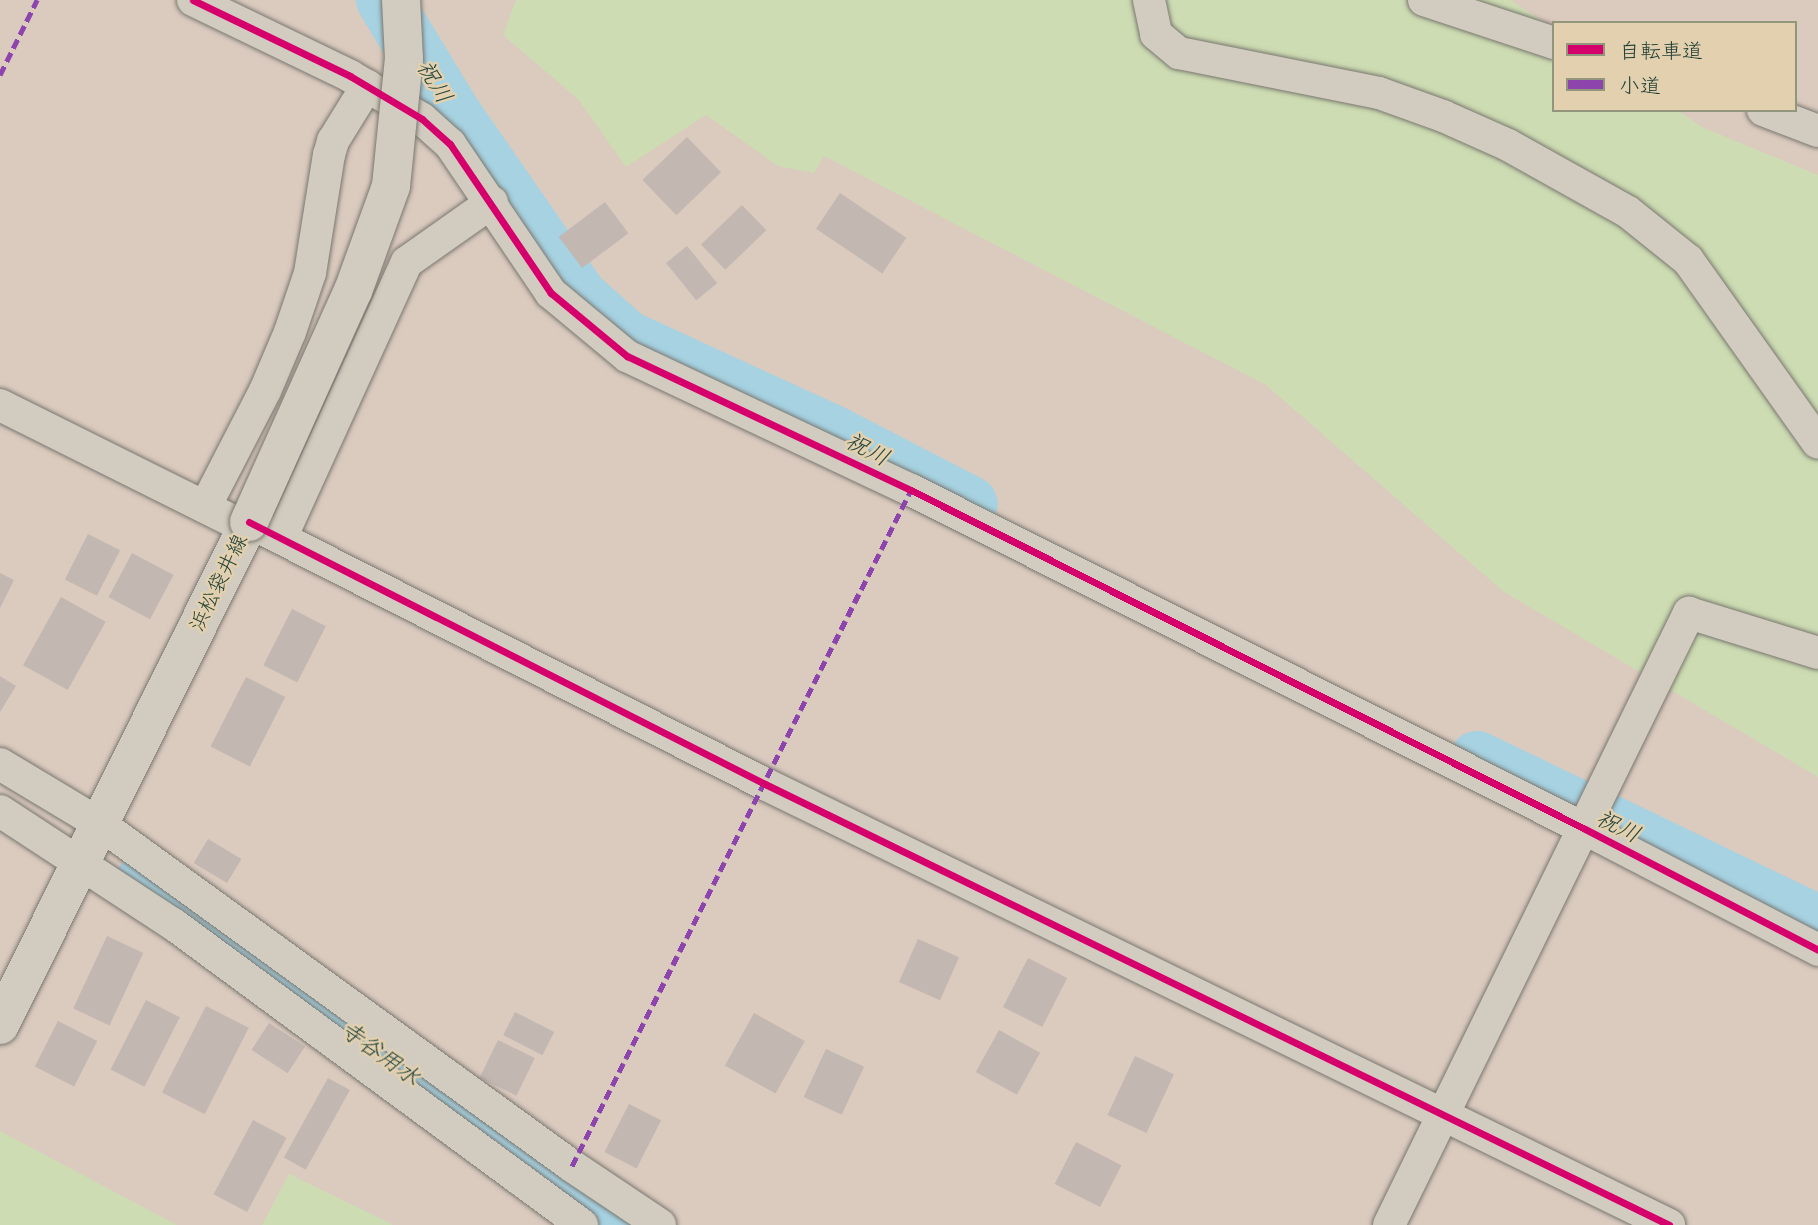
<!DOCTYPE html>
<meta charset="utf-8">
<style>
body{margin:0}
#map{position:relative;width:1818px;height:1225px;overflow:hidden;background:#dbcabe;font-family:Pangolin,"Klee One",sans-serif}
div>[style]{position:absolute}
.green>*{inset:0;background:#cddcb2}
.river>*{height:56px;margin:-28px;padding:0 28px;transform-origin:28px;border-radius:28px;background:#a6d2e2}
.building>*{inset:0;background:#c3b7b2;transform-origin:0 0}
.roads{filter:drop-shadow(0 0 2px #797770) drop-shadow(0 0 2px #797770)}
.minor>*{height:32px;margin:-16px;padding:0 16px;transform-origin:16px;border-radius:16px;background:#d2cbbf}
.major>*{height:38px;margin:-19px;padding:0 19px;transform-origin:19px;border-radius:19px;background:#d2cbbf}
.bridges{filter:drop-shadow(0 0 2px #797770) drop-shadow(0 0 2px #797770)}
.major-bridge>*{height:38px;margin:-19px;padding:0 19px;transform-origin:19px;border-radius:19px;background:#d2cbbf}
.quiet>*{height:5px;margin-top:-2.5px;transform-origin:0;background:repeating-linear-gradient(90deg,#8e44ad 0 10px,transparent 0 15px)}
.cycleway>*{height:7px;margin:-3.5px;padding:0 3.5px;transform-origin:3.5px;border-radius:3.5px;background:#d6006c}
span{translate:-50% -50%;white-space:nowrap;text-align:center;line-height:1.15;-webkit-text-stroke:5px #e2d0ae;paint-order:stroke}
.street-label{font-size:21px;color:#1f3d34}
.water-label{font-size:23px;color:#25453e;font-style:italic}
.legend{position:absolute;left:1552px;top:21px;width:245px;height:91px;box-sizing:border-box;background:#e2d0ae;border:2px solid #94957d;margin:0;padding:9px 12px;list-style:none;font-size:21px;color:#1f3d34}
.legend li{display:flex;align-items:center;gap:14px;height:35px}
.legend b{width:35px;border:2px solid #94957d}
</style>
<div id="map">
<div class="green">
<div style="clip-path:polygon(516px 0,1511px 0,1554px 29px,1554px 110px,1677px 110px,1702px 127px,1818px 175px,1818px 777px,1504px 592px,1266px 385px,824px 156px,814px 173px,778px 166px,706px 115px,626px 167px,578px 99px,503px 35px)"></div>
<div style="clip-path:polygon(0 1131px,177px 1225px,0 1225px)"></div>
<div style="clip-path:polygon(289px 1174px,392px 1224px,392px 1225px,262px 1225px)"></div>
</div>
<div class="river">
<div style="left:384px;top:0;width:135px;rotate:58.7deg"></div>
<div style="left:454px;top:115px;width:221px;rotate:55.3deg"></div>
<div style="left:580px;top:297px;width:62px;rotate:41.7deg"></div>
<div style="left:626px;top:338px;width:228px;rotate:24.7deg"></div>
<div style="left:833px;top:433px;width:154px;rotate:27.4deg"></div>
<div style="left:1477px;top:759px;width:378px;rotate:25.7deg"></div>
<div style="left:142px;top:883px;width:587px;rotate:35.64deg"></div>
</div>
<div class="building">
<div style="left:687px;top:137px;width:49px;height:62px;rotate:46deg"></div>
<div style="left:840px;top:193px;width:80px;height:43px;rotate:34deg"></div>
<div style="left:605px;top:202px;width:39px;height:58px;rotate:53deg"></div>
<div style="left:742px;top:205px;width:35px;height:57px;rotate:46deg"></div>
<div style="left:687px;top:246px;width:48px;height:27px;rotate:51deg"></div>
<div style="left:88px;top:534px;width:36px;height:51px;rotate:27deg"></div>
<div style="left:132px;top:553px;width:47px;height:50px;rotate:28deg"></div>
<div style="clip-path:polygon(0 573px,14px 580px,0 608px)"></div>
<div style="left:61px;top:597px;width:51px;height:78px;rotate:29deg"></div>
<div style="left:292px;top:609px;width:38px;height:63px;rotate:27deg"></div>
<div style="clip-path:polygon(0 676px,16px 686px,0 712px)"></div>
<div style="left:246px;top:677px;width:44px;height:78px;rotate:27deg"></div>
<div style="left:208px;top:839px;width:39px;height:28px;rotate:31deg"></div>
<div style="left:107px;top:936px;width:40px;height:80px;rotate:25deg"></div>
<div style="left:918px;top:939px;width:45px;height:47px;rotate:24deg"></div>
<div style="left:1028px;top:958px;width:44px;height:55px;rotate:27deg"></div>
<div style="left:146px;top:1000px;width:38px;height:78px;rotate:27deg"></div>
<div style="left:206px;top:1006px;width:48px;height:97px;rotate:27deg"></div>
<div style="left:515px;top:1012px;width:44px;height:26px;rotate:27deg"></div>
<div style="left:754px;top:1013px;width:58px;height:60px;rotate:29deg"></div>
<div style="left:58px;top:1021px;width:44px;height:51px;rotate:27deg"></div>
<div style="left:269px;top:1023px;width:43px;height:32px;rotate:33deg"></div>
<div style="left:999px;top:1030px;width:47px;height:48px;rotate:29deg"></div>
<div style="left:498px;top:1040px;width:41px;height:42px;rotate:26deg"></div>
<div style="left:826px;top:1049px;width:42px;height:53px;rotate:25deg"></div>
<div style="left:1135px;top:1056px;width:43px;height:65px;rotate:25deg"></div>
<div style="left:328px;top:1078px;width:25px;height:91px;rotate:29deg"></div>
<div style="left:629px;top:1104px;width:36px;height:54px;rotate:27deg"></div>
<div style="left:253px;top:1120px;width:38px;height:84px;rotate:28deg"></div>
<div style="left:1076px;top:1142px;width:51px;height:47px;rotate:27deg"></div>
</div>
<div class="roads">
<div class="minor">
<div style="left:193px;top:0;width:174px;rotate:25.8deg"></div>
<div style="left:350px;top:76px;width:84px;rotate:30.8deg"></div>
<div style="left:422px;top:119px;width:38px;rotate:42deg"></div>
<div style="left:450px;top:144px;width:180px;rotate:55.9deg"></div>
<div style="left:551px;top:293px;width:99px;rotate:39.7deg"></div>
<div style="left:627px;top:356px;width:314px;rotate:25.3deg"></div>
<div style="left:911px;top:490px;width:754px;rotate:26.7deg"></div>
<div style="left:1585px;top:829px;width:263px;rotate:27.4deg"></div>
<div style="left:1149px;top:0;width:35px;rotate:78deg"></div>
<div style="left:1156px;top:34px;width:30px;rotate:40deg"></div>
<div style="left:1179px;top:53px;width:204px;rotate:11.3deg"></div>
<div style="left:1379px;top:93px;width:68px;rotate:19.8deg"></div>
<div style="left:1443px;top:116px;width:71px;rotate:24deg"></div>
<div style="left:1508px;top:145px;width:137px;rotate:29.2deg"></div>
<div style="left:1628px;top:212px;width:77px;rotate:38.7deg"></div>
<div style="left:1688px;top:260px;width:224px;rotate:54.6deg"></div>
<div style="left:1424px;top:0;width:137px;rotate:18.3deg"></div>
<div style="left:1763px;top:110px;width:59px;rotate:20.9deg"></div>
<div style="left:0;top:405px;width:276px;rotate:26.5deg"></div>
<div style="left:205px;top:507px;width:131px;rotate:-62.7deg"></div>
<div style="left:265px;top:391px;width:64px;rotate:-67deg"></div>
<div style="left:290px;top:332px;width:62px;rotate:-71.3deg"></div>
<div style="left:310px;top:273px;width:120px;rotate:-80.9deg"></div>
<div style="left:329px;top:155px;width:15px;rotate:-74deg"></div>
<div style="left:333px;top:141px;width:65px;rotate:-58.3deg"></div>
<div style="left:249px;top:522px;width:579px;rotate:26.92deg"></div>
<div style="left:765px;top:784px;width:1006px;rotate:26deg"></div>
<div style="left:281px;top:538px;width:303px;rotate:-65.5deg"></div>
<div style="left:407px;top:262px;width:104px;rotate:-35.2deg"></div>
<div style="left:0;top:764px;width:117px;rotate:31deg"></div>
<div style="left:100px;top:824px;width:583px;rotate:35.93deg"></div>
<div style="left:572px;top:1166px;width:106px;rotate:33.8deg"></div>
<div style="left:0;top:811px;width:207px;rotate:33.2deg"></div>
<div style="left:173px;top:924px;width:508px;rotate:36.35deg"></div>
<div style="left:1389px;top:1225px;width:682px;rotate:-63.89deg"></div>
<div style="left:1689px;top:613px;width:135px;rotate:17.2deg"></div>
</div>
<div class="major">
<div style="left:0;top:1025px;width:561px;rotate:-63.66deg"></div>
</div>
</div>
<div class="bridges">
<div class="major-bridge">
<div style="left:249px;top:522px;width:253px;rotate:-65.8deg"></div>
<div style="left:353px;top:291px;width:112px;rotate:-70.1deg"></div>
<div style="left:391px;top:186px;width:128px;rotate:-84.2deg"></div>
<div style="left:404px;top:59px;width:59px;rotate:-92.9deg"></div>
</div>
</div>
<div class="quiet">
<div style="left:0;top:75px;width:84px;rotate:-63.7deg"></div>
<div style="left:572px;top:1166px;width:756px;rotate:-63.37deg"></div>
</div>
<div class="cycleway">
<div style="left:193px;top:0;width:174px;rotate:25.8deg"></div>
<div style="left:350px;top:76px;width:84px;rotate:30.8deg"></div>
<div style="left:422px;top:119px;width:38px;rotate:42deg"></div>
<div style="left:450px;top:144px;width:180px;rotate:55.9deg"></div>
<div style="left:551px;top:293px;width:99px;rotate:39.7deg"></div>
<div style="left:627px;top:356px;width:314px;rotate:25.3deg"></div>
<div style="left:911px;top:490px;width:754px;rotate:26.7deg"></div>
<div style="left:1585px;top:829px;width:263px;rotate:27.4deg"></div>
<div style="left:249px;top:522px;width:579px;rotate:26.92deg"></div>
<div style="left:765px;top:784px;width:1006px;rotate:26deg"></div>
</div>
<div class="street-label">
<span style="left:219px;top:583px;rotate:-64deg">浜松袋井線</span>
</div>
<div class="water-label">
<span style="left:434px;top:82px;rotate:59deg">祝川</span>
<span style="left:867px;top:450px;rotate:27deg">祝川</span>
<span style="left:1618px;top:827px;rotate:26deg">祝川</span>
<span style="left:380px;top:1054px;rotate:36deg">寺谷用水</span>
</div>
<ul class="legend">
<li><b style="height:9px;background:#d6006c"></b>自転車道</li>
<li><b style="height:9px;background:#8e44ad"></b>小道</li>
</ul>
</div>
